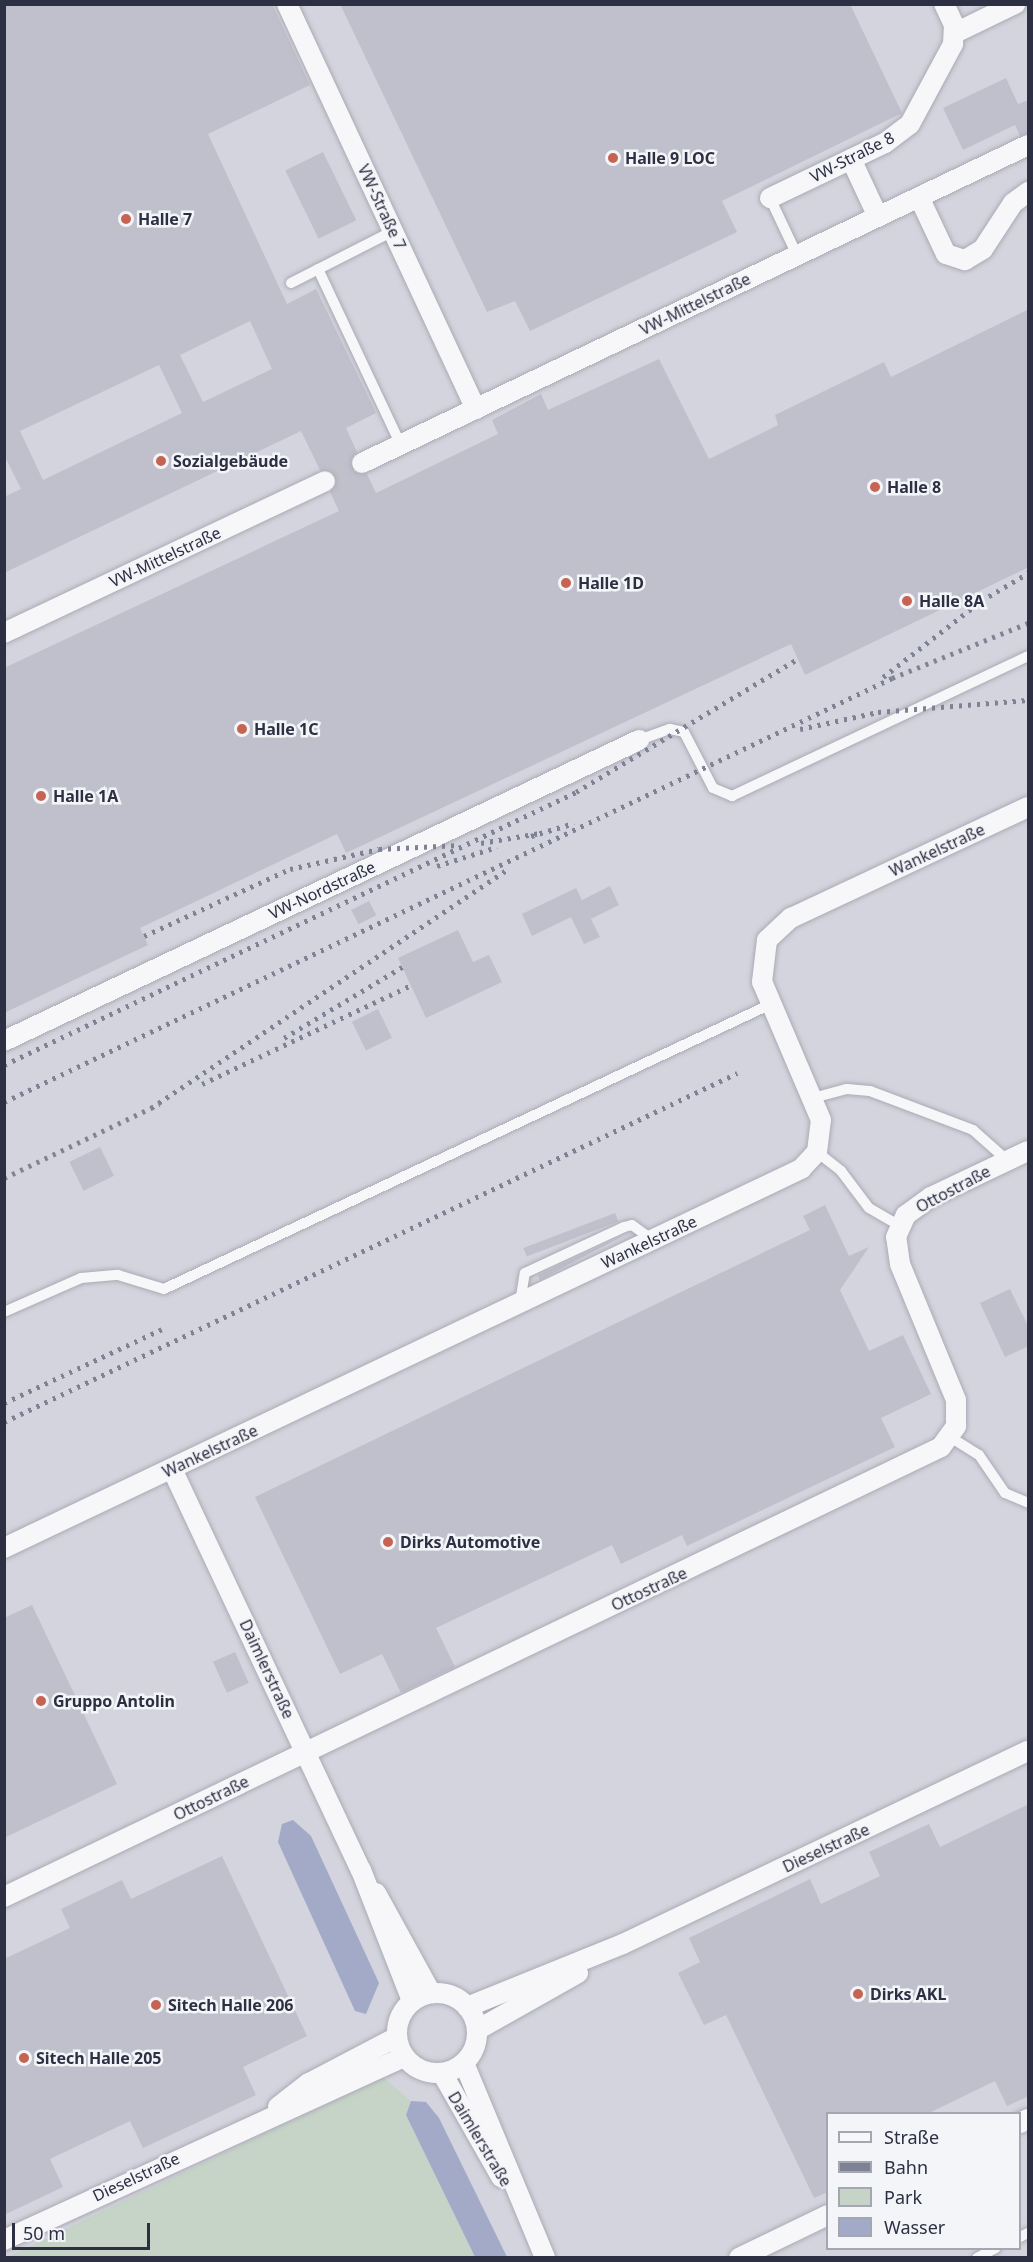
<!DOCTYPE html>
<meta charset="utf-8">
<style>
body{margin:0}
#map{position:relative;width:1033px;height:2262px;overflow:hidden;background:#e5e5eb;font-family:"Noto Sans",sans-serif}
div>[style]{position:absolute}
.built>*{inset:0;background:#d3d4dd}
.green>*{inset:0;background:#c6d4c7}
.water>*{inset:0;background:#a3aac8}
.building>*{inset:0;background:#bfc0cb;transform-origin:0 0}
.street-tunnel>*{height:20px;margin-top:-10px;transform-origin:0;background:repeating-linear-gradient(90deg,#c0c1c9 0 20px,transparent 0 30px)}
.roads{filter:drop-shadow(0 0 2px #aaabb5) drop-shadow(0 0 2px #aaabb5)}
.lane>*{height:10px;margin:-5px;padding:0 5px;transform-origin:5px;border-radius:5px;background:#f7f7fa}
.street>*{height:20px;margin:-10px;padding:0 10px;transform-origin:10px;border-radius:10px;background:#f7f7fa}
.street>.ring{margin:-10px;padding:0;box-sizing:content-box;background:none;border:20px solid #f7f7fa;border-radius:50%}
.rail>*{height:4.5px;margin-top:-2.25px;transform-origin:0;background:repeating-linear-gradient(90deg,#7f8194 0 3px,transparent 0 9px)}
.dots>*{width:16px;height:16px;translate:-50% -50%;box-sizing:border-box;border:3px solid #f4f5f8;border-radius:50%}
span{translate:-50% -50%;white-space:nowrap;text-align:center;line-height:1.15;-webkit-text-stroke:5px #f4f5f8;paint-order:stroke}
.street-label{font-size:16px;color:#2d2f43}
.poi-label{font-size:16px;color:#2d2f43;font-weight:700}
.left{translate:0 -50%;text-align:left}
.frame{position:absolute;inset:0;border:6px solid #2d2f43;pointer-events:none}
.legend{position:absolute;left:826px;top:2112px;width:195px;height:138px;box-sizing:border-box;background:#f4f5f8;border:2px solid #a4a6b0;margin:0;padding:8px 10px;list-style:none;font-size:18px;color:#2d2f43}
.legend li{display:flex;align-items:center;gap:12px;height:30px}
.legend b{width:30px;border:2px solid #a4a6b0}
.scale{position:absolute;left:12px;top:2223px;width:138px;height:27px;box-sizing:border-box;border:3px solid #2d2f43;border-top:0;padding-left:8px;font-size:18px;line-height:21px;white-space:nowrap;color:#2d2f43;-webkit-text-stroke:4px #f4f5f8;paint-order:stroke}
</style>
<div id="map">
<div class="built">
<div style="clip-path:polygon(evenodd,5px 5px,1028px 5px,1028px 2257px,5px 2258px,5px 5px,828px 2114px,1020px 2114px,1020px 2248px,828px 2248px,828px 2114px)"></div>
</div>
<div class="green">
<div style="clip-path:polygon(383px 2077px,411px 2101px,406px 2115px,475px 2257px,5px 2258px)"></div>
</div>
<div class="water">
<div style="clip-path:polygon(293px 1820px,311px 1836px,379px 1983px,366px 2014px,355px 2011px,278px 1842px,282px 1824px)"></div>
<div style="clip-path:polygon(411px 2101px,426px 2102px,439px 2118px,507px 2257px,475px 2257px,406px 2115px)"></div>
</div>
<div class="building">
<div style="clip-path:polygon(evenodd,4px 4px,272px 4px,310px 85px,208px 134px,287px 304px,316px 289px,376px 413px,346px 428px,357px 452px,351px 468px,367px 474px,376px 493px,498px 434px,492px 420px,541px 394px,548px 410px,659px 359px,709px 459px,778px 425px,775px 415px,884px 362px,891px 377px,1029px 309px,1029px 567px,805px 675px,791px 644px,346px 853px,337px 834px,140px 928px,148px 945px,4px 1013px,4px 668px,339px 511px,330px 492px,336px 476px,320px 470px,301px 431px,4px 573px,4px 497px,21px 489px,4px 455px,4px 4px,250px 321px,272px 369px,203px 402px,180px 355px,250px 321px,4px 4px,159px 365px,182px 413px,43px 480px,20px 431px,159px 365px)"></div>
<div style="clip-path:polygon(340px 4px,850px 4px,902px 113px,722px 201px,737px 232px,530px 331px,515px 301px,487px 312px)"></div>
<div style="clip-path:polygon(1006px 78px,1018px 104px,1029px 100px,1029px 133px,1020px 136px,1015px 125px,963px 150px,943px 108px)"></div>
<div style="left:323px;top:152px;width:76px;height:42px;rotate:64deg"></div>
<div style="clip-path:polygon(610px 886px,619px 905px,591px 919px,600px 937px,584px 944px,571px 917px,532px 936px,522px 914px,576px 888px,582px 900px)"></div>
<div style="left:369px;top:901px;width:16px;height:20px;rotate:63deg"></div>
<div style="clip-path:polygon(458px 930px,473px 962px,489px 955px,502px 982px,426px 1018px,398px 958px)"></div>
<div style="left:378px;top:1009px;width:32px;height:29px;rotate:64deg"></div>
<div style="left:100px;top:1147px;width:32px;height:34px;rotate:64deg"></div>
<div style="clip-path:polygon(825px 1205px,849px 1256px,869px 1247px,840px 1290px,869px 1351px,903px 1335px,931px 1394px,881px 1418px,895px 1447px,687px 1546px,682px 1535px,621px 1564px,612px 1545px,436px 1628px,455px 1667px,401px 1693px,382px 1654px,340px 1674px,255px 1497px,810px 1230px,803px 1216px)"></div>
<div style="left:615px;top:1213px;width:9px;height:98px;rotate:69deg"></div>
<div style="clip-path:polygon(624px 1235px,540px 1280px,538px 1275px)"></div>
<div style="clip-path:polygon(1010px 1289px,1029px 1328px,1029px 1346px,1005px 1357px,980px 1303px)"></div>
<div style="clip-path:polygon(32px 1605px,117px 1784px,4px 1838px,4px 1618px)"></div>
<div style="left:235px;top:1652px;width:34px;height:24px;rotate:66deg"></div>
<div style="clip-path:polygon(1029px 1804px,1029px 2096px,1007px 2106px,995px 2081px,927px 2114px,828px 2114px,828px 2192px,814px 2198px,726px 2015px,704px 2025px,678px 1973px,700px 1962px,689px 1938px,810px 1879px,821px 1904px,880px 1876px,869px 1852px,929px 1824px,940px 1847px)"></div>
<div style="clip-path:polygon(222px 1856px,307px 2036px,243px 2067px,256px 2095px,143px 2148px,130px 2121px,50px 2159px,63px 2187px,4px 2215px,4px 1959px,70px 1928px,61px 1909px,122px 1880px,131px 1899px)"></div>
</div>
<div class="street-tunnel">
<div style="left:325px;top:481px;width:41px;rotate:-25.9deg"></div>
</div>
<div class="roads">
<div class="lane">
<div style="left:770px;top:198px;width:63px;rotate:64.7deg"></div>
<div style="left:318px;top:269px;width:195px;rotate:64.8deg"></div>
<div style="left:291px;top:283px;width:114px;rotate:-27deg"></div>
<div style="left:639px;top:740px;width:33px;rotate:-20deg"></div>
<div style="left:670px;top:729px;width:14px;rotate:12deg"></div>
<div style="left:684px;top:732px;width:63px;rotate:62.6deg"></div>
<div style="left:713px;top:788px;width:21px;rotate:23deg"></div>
<div style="left:732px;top:796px;width:327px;rotate:-25.3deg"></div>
<div style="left:813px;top:1098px;width:35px;rotate:-15deg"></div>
<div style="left:847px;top:1089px;width:23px;rotate:5deg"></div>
<div style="left:870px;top:1091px;width:110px;rotate:20.7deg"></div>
<div style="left:973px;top:1130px;width:47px;rotate:41.5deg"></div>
<div style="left:817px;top:1152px;width:31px;rotate:38deg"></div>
<div style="left:841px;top:1171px;width:46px;rotate:52.9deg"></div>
<div style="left:869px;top:1208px;width:34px;rotate:30deg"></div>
<div style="left:520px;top:1303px;width:30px;rotate:-81deg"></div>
<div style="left:525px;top:1273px;width:109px;rotate:-24.9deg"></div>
<div style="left:624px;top:1227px;width:8px;rotate:-14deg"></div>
<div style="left:632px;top:1225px;width:26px;rotate:36deg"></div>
<div style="left:4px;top:1312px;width:84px;rotate:-23.8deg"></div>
<div style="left:81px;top:1278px;width:37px;rotate:-5deg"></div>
<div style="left:118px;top:1275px;width:48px;rotate:16.9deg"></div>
<div style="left:164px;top:1289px;width:668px;rotate:-25.15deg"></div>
<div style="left:950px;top:1437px;width:34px;rotate:32deg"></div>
<div style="left:979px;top:1455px;width:46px;rotate:55.6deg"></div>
<div style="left:1005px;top:1493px;width:25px;rotate:23deg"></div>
<div style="left:1020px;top:2237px;width:9px;rotate:-27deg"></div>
<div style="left:977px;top:2258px;width:21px;rotate:-28deg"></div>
</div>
<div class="street">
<div style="left:287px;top:4px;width:447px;rotate:65deg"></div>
<div style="left:955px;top:33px;width:67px;rotate:-25.8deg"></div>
<div style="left:851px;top:159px;width:64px;rotate:65deg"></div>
<div style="left:919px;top:197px;width:63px;rotate:64.7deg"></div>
<div style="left:946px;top:254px;width:20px;rotate:18deg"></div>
<div style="left:965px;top:260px;width:21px;rotate:-31deg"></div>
<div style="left:983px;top:249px;width:55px;rotate:-56.9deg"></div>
<div style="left:1013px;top:203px;width:19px;rotate:-36deg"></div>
<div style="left:770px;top:198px;width:127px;rotate:-25.6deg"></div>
<div style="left:885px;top:143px;width:31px;rotate:-37deg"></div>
<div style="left:910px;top:124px;width:91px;rotate:-61.7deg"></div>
<div style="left:953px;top:44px;width:19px;rotate:-87deg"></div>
<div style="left:954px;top:25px;width:23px;rotate:-115deg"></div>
<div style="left:362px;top:463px;width:738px;rotate:-25.52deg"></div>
<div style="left:4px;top:633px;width:355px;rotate:-25.3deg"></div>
<div style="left:4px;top:1041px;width:703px;rotate:-25.36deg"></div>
<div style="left:172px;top:1469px;width:443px;rotate:64.8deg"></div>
<div style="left:361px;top:1870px;width:141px;rotate:68.7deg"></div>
<div style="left:4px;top:1548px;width:883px;rotate:-25.43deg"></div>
<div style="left:801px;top:1169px;width:23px;rotate:-47deg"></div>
<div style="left:817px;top:1152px;width:32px;rotate:-83deg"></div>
<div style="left:821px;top:1120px;width:150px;rotate:-113.1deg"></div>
<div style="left:762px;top:982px;width:42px;rotate:-83.2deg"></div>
<div style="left:767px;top:940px;width:33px;rotate:-43deg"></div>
<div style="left:791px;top:918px;width:262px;rotate:-25.1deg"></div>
<div style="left:376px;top:1893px;width:114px;rotate:61.2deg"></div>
<div style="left:4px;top:1897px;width:1039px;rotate:-25.65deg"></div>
<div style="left:941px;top:1447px;width:26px;rotate:-54deg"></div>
<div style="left:956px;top:1426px;width:26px;rotate:-90deg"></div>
<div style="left:956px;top:1400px;width:147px;rotate:-112.4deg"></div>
<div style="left:900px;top:1264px;width:27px;rotate:-98deg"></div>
<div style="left:896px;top:1237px;width:24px;rotate:-66deg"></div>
<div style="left:906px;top:1215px;width:31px;rotate:-36deg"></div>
<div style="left:931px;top:1197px;width:107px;rotate:-25.4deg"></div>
<div class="ring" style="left:397px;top:1993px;width:60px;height:60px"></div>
<div style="left:467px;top:2007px;width:168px;rotate:-22deg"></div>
<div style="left:623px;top:1944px;width:449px;rotate:-25.5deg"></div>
<div style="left:477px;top:2030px;width:116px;rotate:-29.4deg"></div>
<div style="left:464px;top:2063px;width:211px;rotate:67.4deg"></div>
<div style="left:442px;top:2073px;width:120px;rotate:60.4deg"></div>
<div style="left:278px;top:2107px;width:39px;rotate:-38deg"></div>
<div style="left:309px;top:2083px;width:99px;rotate:-27.6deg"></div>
<div style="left:1020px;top:2123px;width:9px;rotate:-27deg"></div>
<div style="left:4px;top:2240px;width:440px;rotate:-24.6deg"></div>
<div style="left:739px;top:2258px;width:99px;rotate:-25.8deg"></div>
</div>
</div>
<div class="rail">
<div style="left:883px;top:677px;width:124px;rotate:-37.8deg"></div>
<div style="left:981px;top:601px;width:55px;rotate:-30.8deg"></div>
<div style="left:800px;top:729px;width:80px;rotate:-12.3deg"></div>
<div style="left:878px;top:712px;width:150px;rotate:-4.6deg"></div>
<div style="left:531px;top:836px;width:45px;rotate:-16.8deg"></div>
<div style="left:481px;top:843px;width:60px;rotate:-9.6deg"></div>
<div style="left:437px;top:866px;width:63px;rotate:-17.6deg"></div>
<div style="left:144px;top:936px;width:161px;rotate:-24.7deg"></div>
<div style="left:290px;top:869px;width:91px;rotate:-12.7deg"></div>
<div style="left:379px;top:849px;width:81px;rotate:-2.8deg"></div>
<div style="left:284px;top:1038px;width:138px;rotate:-31deg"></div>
<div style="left:4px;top:1065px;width:634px;rotate:-25.51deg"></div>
<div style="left:576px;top:792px;width:258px;rotate:-31deg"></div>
<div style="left:202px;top:1084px;width:231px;rotate:-25.3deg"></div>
<div style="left:4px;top:1102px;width:984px;rotate:-25.52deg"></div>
<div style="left:892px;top:678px;width:147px;rotate:-22deg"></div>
<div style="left:151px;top:1108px;width:428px;rotate:-33.8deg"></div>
<div style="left:4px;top:1178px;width:172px;rotate:-25.5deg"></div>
<div style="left:4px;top:1403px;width:174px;rotate:-25.1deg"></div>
<div style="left:4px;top:1422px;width:812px;rotate:-25.46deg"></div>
</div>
<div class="dots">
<div style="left:613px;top:158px;background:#c66454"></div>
<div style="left:126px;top:219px;background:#c66454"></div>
<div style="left:161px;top:461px;background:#c66454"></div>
<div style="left:875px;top:487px;background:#c66454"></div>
<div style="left:566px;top:583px;background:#c66454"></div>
<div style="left:907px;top:601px;background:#c66454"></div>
<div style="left:242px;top:729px;background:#c66454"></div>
<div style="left:41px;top:796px;background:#c66454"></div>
<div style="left:388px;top:1542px;background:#c66454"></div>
<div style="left:41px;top:1701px;background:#c66454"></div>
<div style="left:858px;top:1994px;background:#c66454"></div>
<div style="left:156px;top:2005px;background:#c66454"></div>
<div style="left:24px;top:2058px;background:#c66454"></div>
</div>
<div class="street-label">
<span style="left:852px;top:157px;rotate:-27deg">VW-Straße 8</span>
<span style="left:382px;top:207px;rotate:65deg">VW-Straße 7</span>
<span style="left:695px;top:304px;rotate:-26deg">VW-Mittelstraße</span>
<span style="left:165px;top:557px;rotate:-25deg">VW-Mittelstraße</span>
<span style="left:937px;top:850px;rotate:-25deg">Wankelstraße</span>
<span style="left:322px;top:890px;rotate:-25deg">VW-Nordstraße</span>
<span style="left:953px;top:1189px;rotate:-28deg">Ottostraße</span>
<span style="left:649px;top:1242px;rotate:-25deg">Wankelstraße</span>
<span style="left:210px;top:1451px;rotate:-25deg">Wankelstraße</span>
<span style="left:649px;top:1589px;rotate:-25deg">Ottostraße</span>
<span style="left:267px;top:1669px;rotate:65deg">Daimlerstraße</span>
<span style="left:211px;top:1798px;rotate:-26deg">Ottostraße</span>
<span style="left:826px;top:1848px;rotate:-25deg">Dieselstraße</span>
<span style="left:480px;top:2139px;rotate:59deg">Daimlerstraße</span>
<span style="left:136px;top:2177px;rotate:-25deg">Dieselstraße</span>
</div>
<div class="poi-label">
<span class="left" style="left:625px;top:158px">Halle 9 LOC</span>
<span class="left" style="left:138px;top:219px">Halle 7</span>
<span class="left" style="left:173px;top:461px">Sozialgebäude</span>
<span class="left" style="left:887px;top:487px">Halle 8</span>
<span class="left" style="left:578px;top:583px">Halle 1D</span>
<span class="left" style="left:919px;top:601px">Halle 8A</span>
<span class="left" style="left:254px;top:729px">Halle 1C</span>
<span class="left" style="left:53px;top:796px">Halle 1A</span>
<span class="left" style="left:400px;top:1542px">Dirks Automotive</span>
<span class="left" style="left:53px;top:1701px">Gruppo Antolin</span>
<span class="left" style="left:870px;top:1994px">Dirks AKL</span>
<span class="left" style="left:168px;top:2005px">Sitech Halle 206</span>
<span class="left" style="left:36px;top:2058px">Sitech Halle 205</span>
</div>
<div class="frame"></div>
<ul class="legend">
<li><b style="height:8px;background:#f7f7fa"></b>Straße</li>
<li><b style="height:8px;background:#7f8194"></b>Bahn</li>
<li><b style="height:16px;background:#c6d4c7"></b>Park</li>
<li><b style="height:16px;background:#a3aac8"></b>Wasser</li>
</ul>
<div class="scale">50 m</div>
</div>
